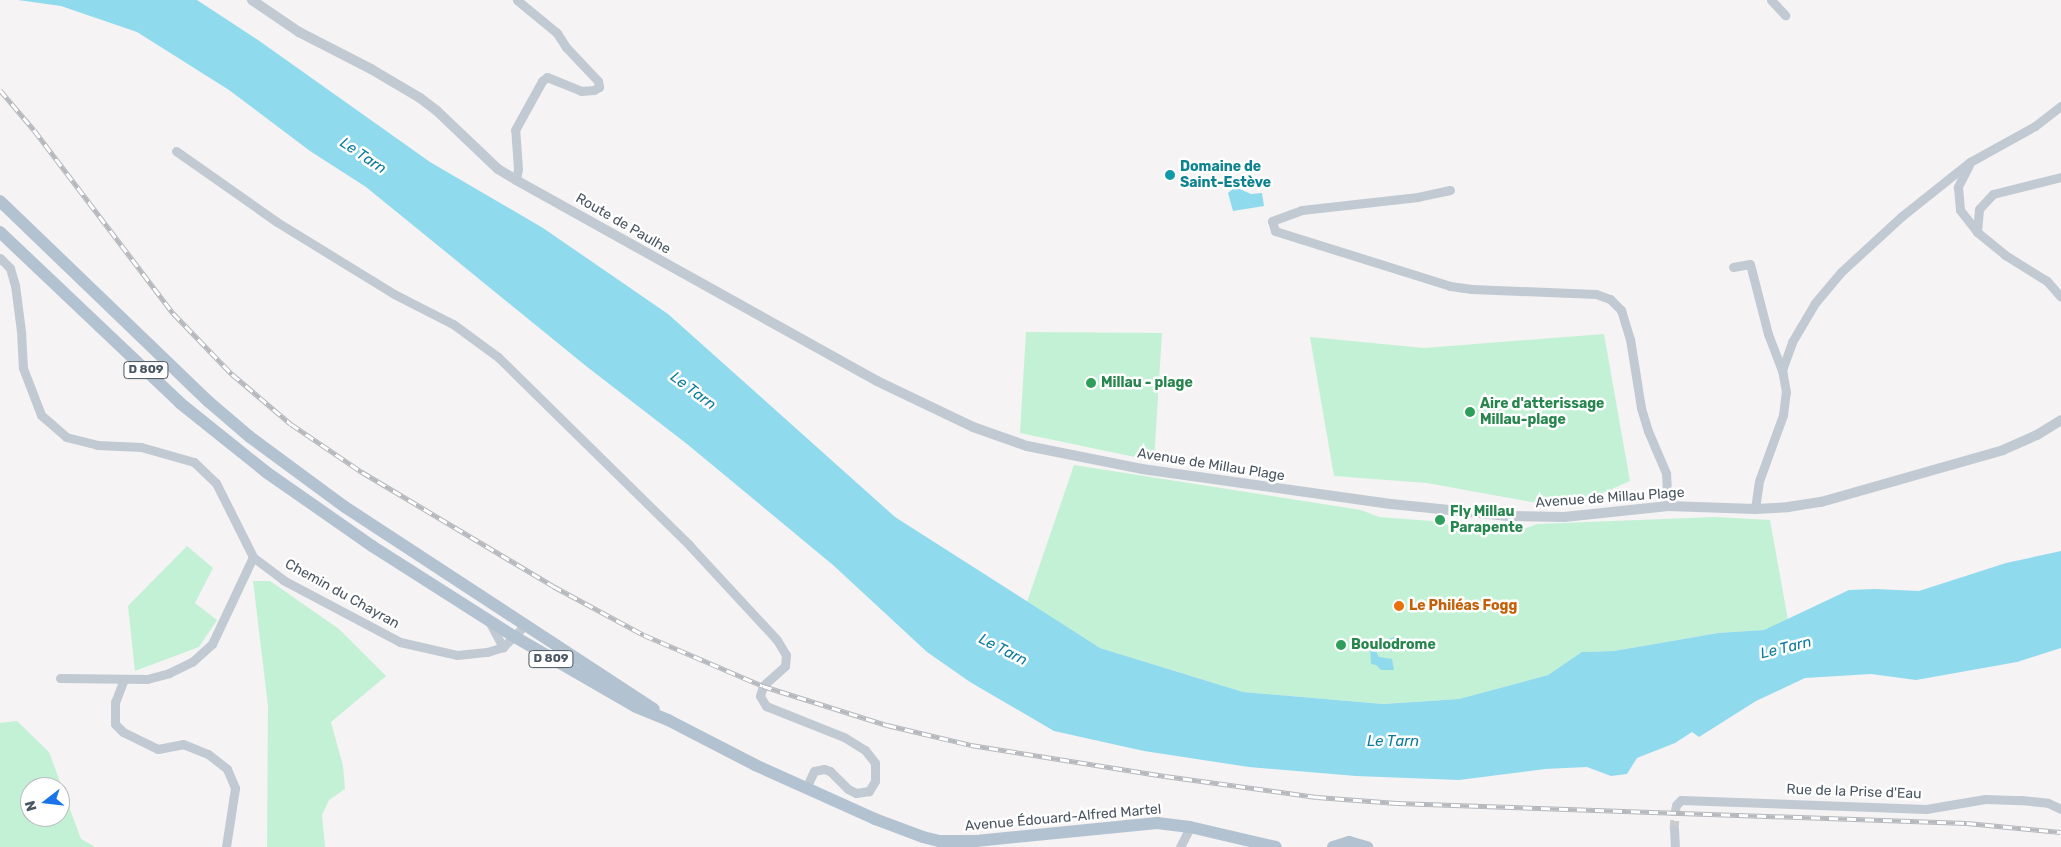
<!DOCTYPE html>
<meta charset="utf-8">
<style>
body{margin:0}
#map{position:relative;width:2061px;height:847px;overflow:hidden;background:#f5f3f3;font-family:Rubik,sans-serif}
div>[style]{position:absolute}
.green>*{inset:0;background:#c3f1d5}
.water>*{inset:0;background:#90daee}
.minor-tunnel>*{height:9px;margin-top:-4.5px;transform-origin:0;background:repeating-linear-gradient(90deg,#caccce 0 9px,transparent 0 13.5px)}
.minor>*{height:9px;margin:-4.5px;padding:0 4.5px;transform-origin:4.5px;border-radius:4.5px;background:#c1cad2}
.tertiary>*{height:10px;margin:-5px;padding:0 5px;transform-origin:5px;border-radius:5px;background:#c1cad2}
.primary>*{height:12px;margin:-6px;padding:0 6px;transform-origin:6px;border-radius:6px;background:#b3c2d1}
.rail>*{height:5px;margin-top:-2.5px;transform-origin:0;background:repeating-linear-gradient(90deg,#fff 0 9px,#b5b8bd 0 18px);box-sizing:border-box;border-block:1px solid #b5b8bd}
.dots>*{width:14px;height:14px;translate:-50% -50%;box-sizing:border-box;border:2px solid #fff;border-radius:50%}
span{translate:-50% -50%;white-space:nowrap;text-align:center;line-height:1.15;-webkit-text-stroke:5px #fff;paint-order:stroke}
.shield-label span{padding:1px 4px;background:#fff;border:1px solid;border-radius:4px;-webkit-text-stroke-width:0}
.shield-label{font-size:12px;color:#4a5661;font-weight:700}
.culture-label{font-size:14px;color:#0d838f;font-weight:700}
.left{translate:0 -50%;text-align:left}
.street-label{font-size:14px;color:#4a5661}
.leisure-label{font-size:14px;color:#27864d;font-weight:700}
.food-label{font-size:14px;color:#c56008;font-weight:700}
.water-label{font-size:15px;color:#0c7c9b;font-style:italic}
.north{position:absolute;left:20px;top:777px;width:50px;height:50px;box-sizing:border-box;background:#fff;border:1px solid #b7bbc0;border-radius:50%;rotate:254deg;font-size:14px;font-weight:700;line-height:20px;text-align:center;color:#4a5661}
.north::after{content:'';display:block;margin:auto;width:18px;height:22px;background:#1a73e8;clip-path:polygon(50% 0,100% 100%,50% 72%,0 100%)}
</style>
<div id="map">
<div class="green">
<div style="clip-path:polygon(1026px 332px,1162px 333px,1154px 461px,1020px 433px)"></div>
<div style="clip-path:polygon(1604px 334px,1630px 481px,1596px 496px,1531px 502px,1427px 483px,1334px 476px,1310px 337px,1424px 348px)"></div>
<div style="clip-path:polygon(1074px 465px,1361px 510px,1379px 517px,1431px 521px,1489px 534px,1519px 531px,1537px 524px,1715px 517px,1770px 520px,1788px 620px,1764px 630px,1718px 633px,1614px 651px,1583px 652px,1548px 675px,1459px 699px,1383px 704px,1243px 692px,1100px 648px,1027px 602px)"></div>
<div style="clip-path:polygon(187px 546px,213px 568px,195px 603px,217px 620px,199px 647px,135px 671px,128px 606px)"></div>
<div style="clip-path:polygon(253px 581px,270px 581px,339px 629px,386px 676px,331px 722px,343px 766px,345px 789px,329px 800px,322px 815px,325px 847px,267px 847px,268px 706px)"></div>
<div style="clip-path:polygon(evenodd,17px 721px,49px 752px,81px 839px,95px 847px,0 847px,0 723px,17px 721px,30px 787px,60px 787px,60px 817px,30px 817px,30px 787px)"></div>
</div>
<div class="water">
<div style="clip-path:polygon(18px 0,197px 0,258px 40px,430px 162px,543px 228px,668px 314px,895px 517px,1100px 648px,1243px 692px,1383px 704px,1459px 699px,1548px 675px,1582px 652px,1614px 651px,1718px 633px,1764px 630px,1849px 590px,1875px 589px,1919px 591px,2006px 563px,2061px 551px,2061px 648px,2017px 662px,1916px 680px,1871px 674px,1805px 678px,1756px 701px,1699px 737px,1692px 732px,1675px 743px,1637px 758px,1627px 774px,1611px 776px,1587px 767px,1545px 769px,1459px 780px,1356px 776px,1249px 767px,1144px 751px,1054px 731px,970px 682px,927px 652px,833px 565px,687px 444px,586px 366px,366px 187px,310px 151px,229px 90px,137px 32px,61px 6px)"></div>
<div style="clip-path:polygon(1235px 187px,1251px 194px,1262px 193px,1264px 206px,1233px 211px,1228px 193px)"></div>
<div style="clip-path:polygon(1394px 637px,1402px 643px,1400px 648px,1396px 651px,1376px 651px,1379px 657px,1392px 659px,1394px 670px,1381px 670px,1376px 665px,1371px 664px,1370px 647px,1373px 642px,1380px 642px,1386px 647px,1389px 645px,1389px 639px)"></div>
</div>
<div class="minor-tunnel">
<div style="left:1674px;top:829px;width:24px;rotate:-85deg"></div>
</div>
<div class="minor">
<div style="left:1771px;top:0;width:21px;rotate:47deg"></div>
<div style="left:176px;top:151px;width:123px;rotate:35.1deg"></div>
<div style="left:277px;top:222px;width:137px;rotate:31.6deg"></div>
<div style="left:394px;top:294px;width:66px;rotate:27deg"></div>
<div style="left:453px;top:324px;width:56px;rotate:36.3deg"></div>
<div style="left:498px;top:357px;width:269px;rotate:44.5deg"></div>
<div style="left:690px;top:546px;width:128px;rotate:47.2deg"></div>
<div style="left:777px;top:640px;width:17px;rotate:59deg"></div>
<div style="left:786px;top:655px;width:11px;rotate:95deg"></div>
<div style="left:785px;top:666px;width:30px;rotate:138deg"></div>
<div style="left:763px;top:686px;width:10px;rotate:107deg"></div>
<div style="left:760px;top:696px;width:12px;rotate:59deg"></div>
<div style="left:766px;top:706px;width:84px;rotate:21.7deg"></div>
<div style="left:844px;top:737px;width:25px;rotate:32deg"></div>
<div style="left:865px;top:750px;width:16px;rotate:52deg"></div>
<div style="left:875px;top:763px;width:18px;rotate:90deg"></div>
<div style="left:875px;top:781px;width:12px;rotate:121deg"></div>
<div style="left:869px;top:791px;width:13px;rotate:171deg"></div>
<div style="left:856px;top:793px;width:9px;rotate:-153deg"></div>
<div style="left:848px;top:789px;width:25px;rotate:-135deg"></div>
<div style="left:830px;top:771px;width:6px;rotate:-162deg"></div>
<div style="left:824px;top:769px;width:10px;rotate:169deg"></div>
<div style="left:814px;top:771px;width:19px;rotate:115deg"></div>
<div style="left:1969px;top:165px;width:25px;rotate:117deg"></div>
<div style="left:1958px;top:187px;width:23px;rotate:85deg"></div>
<div style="left:1960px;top:210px;width:28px;rotate:52deg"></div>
<div style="left:1977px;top:232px;width:36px;rotate:39deg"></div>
<div style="left:2005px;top:255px;width:49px;rotate:31.8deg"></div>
<div style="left:2047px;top:281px;width:21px;rotate:49deg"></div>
<div style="left:516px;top:180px;width:11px;rotate:-80deg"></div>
<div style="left:518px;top:169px;width:39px;rotate:-94deg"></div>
<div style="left:515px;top:130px;width:56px;rotate:-61.1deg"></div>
<div style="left:542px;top:81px;width:6px;rotate:-39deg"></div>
<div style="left:547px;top:77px;width:37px;rotate:22deg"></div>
<div style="left:581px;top:91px;width:13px;rotate:-4deg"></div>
<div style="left:594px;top:90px;width:6px;rotate:-31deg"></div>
<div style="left:599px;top:87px;width:6px;rotate:-99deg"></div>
<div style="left:598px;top:81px;width:47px;rotate:-133.3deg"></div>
<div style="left:566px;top:47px;width:17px;rotate:-123deg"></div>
<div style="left:557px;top:33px;width:52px;rotate:-140.5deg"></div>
<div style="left:1450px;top:190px;width:33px;rotate:168deg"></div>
<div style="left:1418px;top:197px;width:117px;rotate:173.6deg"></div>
<div style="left:1302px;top:210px;width:32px;rotate:160deg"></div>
<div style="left:1272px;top:221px;width:10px;rotate:73deg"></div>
<div style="left:1275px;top:231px;width:183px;rotate:17.4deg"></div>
<div style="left:1450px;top:286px;width:22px;rotate:8deg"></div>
<div style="left:1472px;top:289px;width:124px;rotate:2.3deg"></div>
<div style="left:1596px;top:294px;width:15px;rotate:20deg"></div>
<div style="left:1610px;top:299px;width:16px;rotate:45deg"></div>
<div style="left:1621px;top:310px;width:30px;rotate:73deg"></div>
<div style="left:1630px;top:339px;width:70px;rotate:80.9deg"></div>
<div style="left:1641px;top:408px;width:24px;rotate:73deg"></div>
<div style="left:1648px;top:431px;width:46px;rotate:66.8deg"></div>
<div style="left:1666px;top:473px;width:33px;rotate:87deg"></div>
<div style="left:1977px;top:232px;width:23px;rotate:-85deg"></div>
<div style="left:1979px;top:209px;width:21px;rotate:-47deg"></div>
<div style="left:1993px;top:194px;width:70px;rotate:-14deg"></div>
<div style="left:0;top:258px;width:14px;rotate:45deg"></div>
<div style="left:10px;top:268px;width:18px;rotate:74deg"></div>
<div style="left:15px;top:285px;width:46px;rotate:82.6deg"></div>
<div style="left:21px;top:331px;width:37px;rotate:87deg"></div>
<div style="left:23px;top:368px;width:50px;rotate:69deg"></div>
<div style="left:41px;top:415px;width:33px;rotate:41deg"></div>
<div style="left:66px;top:437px;width:32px;rotate:14deg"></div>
<div style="left:97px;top:445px;width:44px;rotate:2.6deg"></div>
<div style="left:141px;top:447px;width:55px;rotate:15.8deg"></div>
<div style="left:194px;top:462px;width:30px;rotate:44deg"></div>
<div style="left:216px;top:483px;width:83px;rotate:63.4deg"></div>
<div style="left:253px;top:557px;width:38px;rotate:37deg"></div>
<div style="left:283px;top:580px;width:132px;rotate:27.9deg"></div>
<div style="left:400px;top:642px;width:58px;rotate:12.8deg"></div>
<div style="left:457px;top:655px;width:30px;rotate:-6deg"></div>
<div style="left:487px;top:652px;width:17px;rotate:-17deg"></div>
<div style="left:503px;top:647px;width:31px;rotate:-45deg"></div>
<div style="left:1733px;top:267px;width:17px;rotate:-10deg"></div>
<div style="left:1750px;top:264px;width:72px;rotate:75.6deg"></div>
<div style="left:1768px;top:334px;width:39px;rotate:69deg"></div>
<div style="left:1755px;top:509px;width:28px;rotate:-82deg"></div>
<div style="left:1759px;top:481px;width:70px;rotate:-70deg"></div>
<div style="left:1783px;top:415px;width:23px;rotate:-83deg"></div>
<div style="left:1786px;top:392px;width:22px;rotate:-100deg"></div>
<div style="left:1782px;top:370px;width:30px;rotate:-70deg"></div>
<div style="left:1792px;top:342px;width:45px;rotate:-59.5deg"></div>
<div style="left:1815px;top:303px;width:40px;rotate:-50deg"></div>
<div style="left:1841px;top:272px;width:83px;rotate:-42.6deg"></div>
<div style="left:1902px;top:216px;width:87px;rotate:-38.5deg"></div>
<div style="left:1970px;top:162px;width:74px;rotate:-29deg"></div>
<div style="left:2035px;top:126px;width:33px;rotate:-38deg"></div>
<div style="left:489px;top:621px;width:30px;rotate:62deg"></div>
<div style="left:60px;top:678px;width:87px;rotate:0.7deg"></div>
<div style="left:147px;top:679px;width:23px;rotate:-15deg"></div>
<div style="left:169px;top:673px;width:25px;rotate:-26deg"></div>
<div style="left:192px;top:662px;width:27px;rotate:-42deg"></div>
<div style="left:212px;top:644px;width:96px;rotate:-64.8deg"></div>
<div style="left:124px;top:679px;width:25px;rotate:111deg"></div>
<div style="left:115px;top:702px;width:22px;rotate:90deg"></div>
<div style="left:115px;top:724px;width:11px;rotate:45deg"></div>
<div style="left:123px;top:732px;width:39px;rotate:26deg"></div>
<div style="left:158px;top:749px;width:25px;rotate:-11deg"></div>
<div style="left:183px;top:744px;width:27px;rotate:22deg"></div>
<div style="left:208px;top:754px;width:24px;rotate:38deg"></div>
<div style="left:227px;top:769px;width:21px;rotate:67deg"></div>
<div style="left:235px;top:788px;width:60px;rotate:98.7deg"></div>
<div style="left:1676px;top:805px;width:7px;rotate:-45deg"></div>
<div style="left:1681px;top:800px;width:245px;rotate:2.1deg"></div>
<div style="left:1926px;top:809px;width:60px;rotate:-9.6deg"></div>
<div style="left:1985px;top:799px;width:36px;rotate:2deg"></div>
<div style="left:2021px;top:800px;width:27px;rotate:6deg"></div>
<div style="left:2048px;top:803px;width:14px;rotate:25deg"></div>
<div style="left:1674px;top:829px;width:18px;rotate:87deg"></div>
<div style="left:1180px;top:847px;width:22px;rotate:-63deg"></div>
</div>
<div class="tertiary">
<div style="left:252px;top:0;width:57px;rotate:34.2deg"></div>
<div style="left:299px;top:32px;width:81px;rotate:27.2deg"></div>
<div style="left:371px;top:69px;width:57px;rotate:30.6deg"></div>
<div style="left:420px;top:98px;width:21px;rotate:37deg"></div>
<div style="left:437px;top:111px;width:84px;rotate:43.6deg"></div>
<div style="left:498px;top:169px;width:21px;rotate:31deg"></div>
<div style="left:516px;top:180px;width:413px;rotate:29.1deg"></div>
<div style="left:877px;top:381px;width:106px;rotate:25.6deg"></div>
<div style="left:973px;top:427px;width:57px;rotate:19.4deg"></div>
<div style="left:1027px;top:446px;width:117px;rotate:11.3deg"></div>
<div style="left:1142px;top:469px;width:251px;rotate:8deg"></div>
<div style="left:1391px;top:504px;width:118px;rotate:5.9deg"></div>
<div style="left:1508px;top:516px;width:56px;rotate:1deg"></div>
<div style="left:1564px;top:517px;width:105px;rotate:-6deg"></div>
<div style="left:1668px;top:506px;width:87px;rotate:2deg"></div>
<div style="left:1755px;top:509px;width:33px;rotate:-3deg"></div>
<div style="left:1788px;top:507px;width:33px;rotate:-9deg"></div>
<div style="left:1821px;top:502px;width:189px;rotate:-15.9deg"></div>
<div style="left:2003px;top:450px;width:37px;rotate:-24deg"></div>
<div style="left:2037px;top:435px;width:28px;rotate:-32deg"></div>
</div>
<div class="primary">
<div style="left:0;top:201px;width:290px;rotate:43.9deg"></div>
<div style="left:209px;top:402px;width:54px;rotate:40.5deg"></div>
<div style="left:250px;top:437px;width:118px;rotate:36.4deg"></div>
<div style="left:345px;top:507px;width:369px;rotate:33.2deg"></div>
<div style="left:0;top:232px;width:248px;rotate:43.5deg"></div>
<div style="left:180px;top:403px;width:110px;rotate:38.7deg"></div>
<div style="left:266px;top:472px;width:129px;rotate:34.9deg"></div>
<div style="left:372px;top:546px;width:169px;rotate:32.5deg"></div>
<div style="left:515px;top:637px;width:140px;rotate:30deg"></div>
<div style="left:636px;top:707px;width:35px;rotate:22deg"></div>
<div style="left:668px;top:720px;width:98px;rotate:27.3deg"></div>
<div style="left:755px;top:765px;width:132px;rotate:24.2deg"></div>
<div style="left:875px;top:819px;width:51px;rotate:20.6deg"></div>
<div style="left:923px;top:837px;width:16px;rotate:14deg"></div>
<div style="left:939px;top:841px;width:37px"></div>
<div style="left:976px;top:841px;width:182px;rotate:-5.7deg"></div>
<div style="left:1157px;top:823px;width:33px;rotate:7deg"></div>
<div style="left:1190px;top:827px;width:88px;rotate:13.1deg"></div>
<div style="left:1333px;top:847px;width:17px;rotate:-17deg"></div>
<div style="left:1349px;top:842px;width:19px;rotate:16deg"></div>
</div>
<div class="rail">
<div style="left:0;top:90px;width:52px;rotate:49.6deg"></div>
<div style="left:34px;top:130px;width:230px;rotate:52.8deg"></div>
<div style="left:173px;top:313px;width:85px;rotate:46deg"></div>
<div style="left:232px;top:374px;width:77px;rotate:40.3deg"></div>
<div style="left:291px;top:424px;width:86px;rotate:34.1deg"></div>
<div style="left:362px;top:472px;width:222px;rotate:30.8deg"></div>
<div style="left:553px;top:586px;width:103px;rotate:28.3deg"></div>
<div style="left:644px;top:635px;width:129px;rotate:23.2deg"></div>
<div style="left:763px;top:686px;width:130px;rotate:17.5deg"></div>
<div style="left:887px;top:725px;width:86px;rotate:13.4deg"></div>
<div style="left:971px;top:745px;width:196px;rotate:9.1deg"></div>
<div style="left:1165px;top:776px;width:153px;rotate:7.9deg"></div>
<div style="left:1317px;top:797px;width:80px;rotate:4.3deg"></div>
<div style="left:1397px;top:803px;width:570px;rotate:2.01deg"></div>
<div style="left:1967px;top:823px;width:94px;rotate:5.5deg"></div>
</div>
<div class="dots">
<div style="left:1170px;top:175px;background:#0f9aa8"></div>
<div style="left:1091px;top:383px;background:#2e9e5b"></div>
<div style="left:1470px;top:412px;background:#2e9e5b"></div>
<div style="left:1440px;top:520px;background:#2e9e5b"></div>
<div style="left:1399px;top:606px;background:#e8710a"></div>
<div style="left:1341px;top:645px;background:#2e9e5b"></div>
</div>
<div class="shield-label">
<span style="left:146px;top:370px">D 809</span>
<span style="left:551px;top:659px">D 809</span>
</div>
<div class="culture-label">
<span class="left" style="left:1180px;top:175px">Domaine de<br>Saint-Estève</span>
</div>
<div class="street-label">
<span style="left:623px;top:224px;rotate:30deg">Route de Paulhe</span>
<span style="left:1211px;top:465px;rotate:9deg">Avenue de Millau Plage</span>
<span style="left:1610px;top:498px;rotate:-4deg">Avenue de Millau Plage</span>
<span style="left:342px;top:594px;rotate:29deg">Chemin du Chayran</span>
<span style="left:1854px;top:792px;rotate:2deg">Rue de la Prise d'Eau</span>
<span style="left:1063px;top:818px;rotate:-5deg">Avenue Édouard-Alfred Martel</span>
</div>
<div class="leisure-label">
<span class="left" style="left:1101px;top:383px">Millau - plage</span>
<span class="left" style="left:1480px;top:412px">Aire d'atterissage<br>Millau-plage</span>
<span class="left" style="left:1450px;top:520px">Fly Millau<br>Parapente</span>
<span class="left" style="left:1351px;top:645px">Boulodrome</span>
</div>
<div class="food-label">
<span class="left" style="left:1409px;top:606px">Le Philéas Fogg</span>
</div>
<div class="water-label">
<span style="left:363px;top:156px;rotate:34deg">Le Tarn</span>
<span style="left:693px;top:391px;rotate:37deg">Le Tarn</span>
<span style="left:1786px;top:648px;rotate:-14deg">Le Tarn</span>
<span style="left:1003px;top:650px;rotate:27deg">Le Tarn</span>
<span style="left:1393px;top:742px">Le Tarn</span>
</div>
<div class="north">N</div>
</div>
